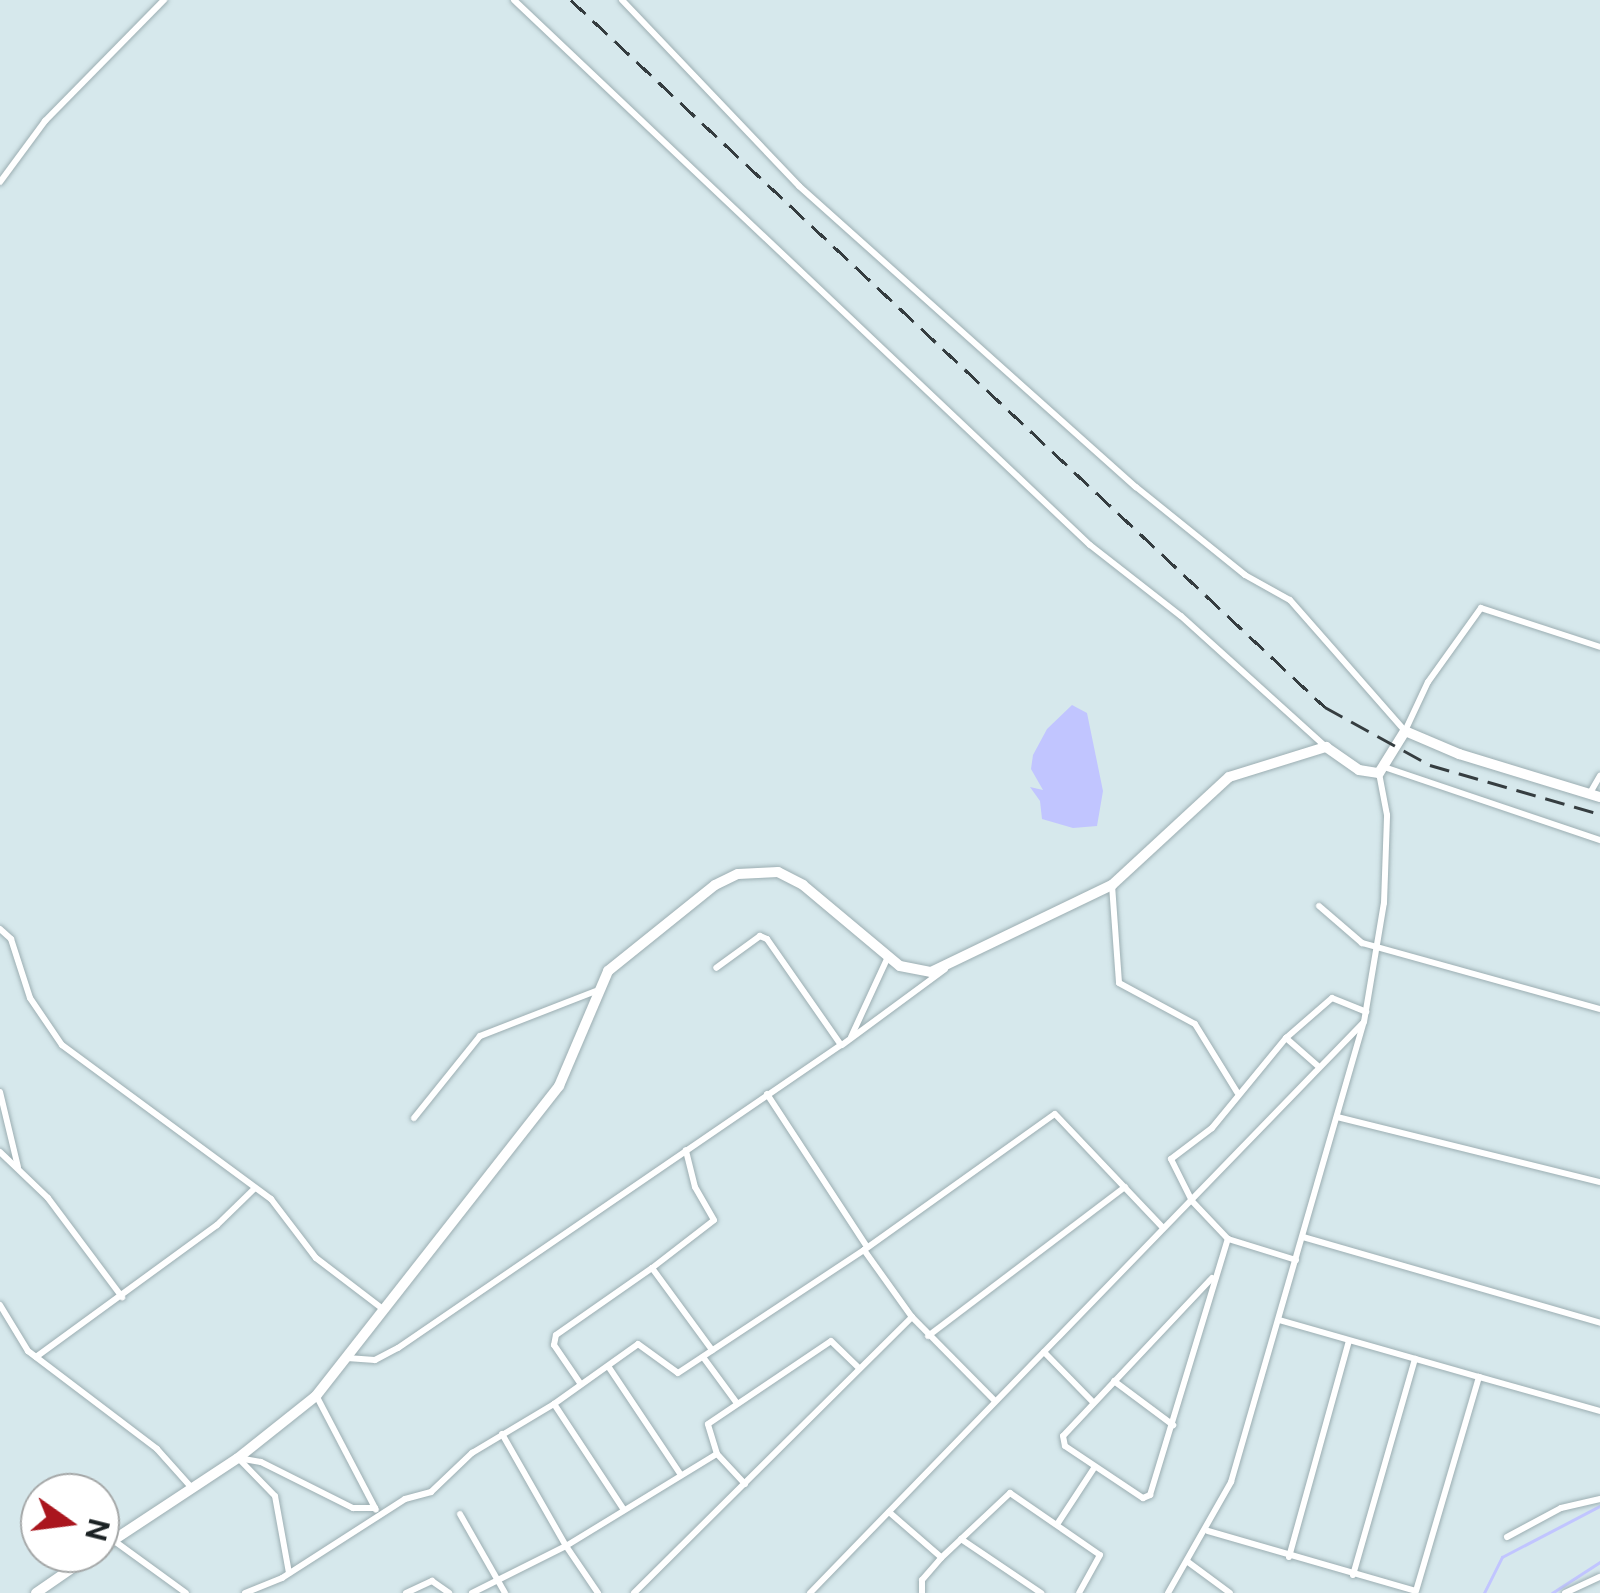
<!DOCTYPE html>
<style>
body{margin:0}
#map{position:relative;width:1600px;height:1593px;overflow:hidden;background:#d6e8ec;font-family:"Public Sans",sans-serif}
div>[style]{position:absolute}
.water>*{inset:0;background:#c1c5ff}
.stream>*{height:2.5px;margin:-1.25px;padding:0 1.25px;transform-origin:1.25px;border-radius:1.25px;background:#c1c5ff}
.roads{filter:drop-shadow(0 0 2px #9caeb2) drop-shadow(0 0 2px #9caeb2)}
.street>*{height:6px;margin:-3px;padding:0 3px;transform-origin:3px;border-radius:3px;background:#fff}
.secondary>*{height:10px;margin:-5px;padding:0 5px;transform-origin:5px;border-radius:5px;background:#fff}
.rail>*{height:2.5px;margin-top:-1.25px;transform-origin:0;background:repeating-linear-gradient(90deg,#353d40 0 20px,transparent 0 30px)}
span{translate:-50% -50%;white-space:nowrap;text-align:center;line-height:1.15;-webkit-text-stroke:10px #fff;paint-order:stroke}
.north{position:absolute;left:20px;top:1473px;width:100px;height:100px;box-sizing:border-box;background:#fff;border:2px solid #a4a7a7;border-radius:50%;rotate:104deg;font-size:28px;font-weight:700;line-height:40px;text-align:center;color:#1b2224}
.north::after{content:'';display:block;margin:auto;width:35px;height:45px;background:#aa161e;clip-path:polygon(50% 0,100% 100%,50% 72%,0 100%)}
</style>
<div id="map">
<div class="water">
<div style="clip-path:polygon(1072px 705px,1087px 713px,1103px 791px,1097px 826px,1073px 828px,1042px 819px,1040px 801px,1030px 787px,1043px 790px,1031px 769px,1033px 755px,1047px 729px)"></div>
</div>
<div class="stream">
<div style="left:1484px;top:1593px;width:40px;rotate:-63.4deg"></div>
<div style="left:1502px;top:1557px;width:110px;rotate:-27.5deg"></div>
<div style="left:1552px;top:1593px;width:57px;rotate:-32.9deg"></div>
</div>
<div class="roads">
<div class="street">
<div style="left:514px;top:0;width:793px;rotate:43.42deg"></div>
<div style="left:1090px;top:545px;width:115px;rotate:38deg"></div>
<div style="left:1181px;top:616px;width:194px;rotate:42.1deg"></div>
<div style="left:622px;top:0;width:257px;rotate:46.4deg"></div>
<div style="left:799px;top:186px;width:452px;rotate:41.8deg"></div>
<div style="left:1136px;top:487px;width:140px;rotate:38.9deg"></div>
<div style="left:1245px;top:575px;width:51px;rotate:29.1deg"></div>
<div style="left:1290px;top:600px;width:174px;rotate:48.7deg"></div>
<div style="left:1405px;top:731px;width:54px;rotate:-64.9deg"></div>
<div style="left:1428px;top:682px;width:91px;rotate:-54.4deg"></div>
<div style="left:1481px;top:608px;width:125px;rotate:18.1deg"></div>
<div style="left:0;top:182px;width:76px;rotate:-53.6deg"></div>
<div style="left:45px;top:121px;width:170px;rotate:-45.5deg"></div>
<div style="left:1387px;top:768px;width:225px;rotate:18.7deg"></div>
<div style="left:1590px;top:793px;width:20px;rotate:-60deg"></div>
<div style="left:1112px;top:885px;width:98px;rotate:85.9deg"></div>
<div style="left:1119px;top:983px;width:86px;rotate:28.3deg"></div>
<div style="left:1195px;top:1024px;width:80px;rotate:58.3deg"></div>
<div style="left:1319px;top:906px;width:57px;rotate:40.7deg"></div>
<div style="left:1362px;top:943px;width:247px;rotate:15.5deg"></div>
<div style="left:0;top:929px;width:15px;rotate:42deg"></div>
<div style="left:11px;top:939px;width:62px;rotate:72.1deg"></div>
<div style="left:30px;top:998px;width:57px;rotate:55.8deg"></div>
<div style="left:62px;top:1045px;width:260px;rotate:36.4deg"></div>
<div style="left:271px;top:1199px;width:74px;rotate:52.7deg"></div>
<div style="left:316px;top:1258px;width:86px;rotate:37.4deg"></div>
<div style="left:851px;top:1037px;width:88px;rotate:-65.2deg"></div>
<div style="left:1286px;top:1038px;width:44px;rotate:41.3deg"></div>
<div style="left:842px;top:1045px;width:128px;rotate:-36.4deg"></div>
<div style="left:0;top:1092px;width:77px;rotate:76.5deg"></div>
<div style="left:767px;top:1094px;width:183px;rotate:56.8deg"></div>
<div style="left:1337px;top:1117px;width:271px;rotate:13.9deg"></div>
<div style="left:414px;top:1118px;width:105px;rotate:-51.2deg"></div>
<div style="left:480px;top:1036px;width:124px;rotate:-21.2deg"></div>
<div style="left:0;top:1152px;width:66px;rotate:43.8deg"></div>
<div style="left:48px;top:1198px;width:124px;rotate:53.2deg"></div>
<div style="left:1303px;top:1237px;width:309px;rotate:16.1deg"></div>
<div style="left:864px;top:1250px;width:234px;rotate:-35.5deg"></div>
<div style="left:1055px;top:1114px;width:157px;rotate:46.5deg"></div>
<div style="left:1296px;top:1260px;width:71px;rotate:-162.8deg"></div>
<div style="left:1228px;top:1239px;width:52px;rotate:-133.5deg"></div>
<div style="left:1192px;top:1201px;width:47px;rotate:-116.6deg"></div>
<div style="left:1171px;top:1159px;width:51px;rotate:-37.1deg"></div>
<div style="left:1212px;top:1128px;width:117px;rotate:-50.6deg"></div>
<div style="left:1286px;top:1038px;width:61px;rotate:-41deg"></div>
<div style="left:1332px;top:998px;width:37px;rotate:22deg"></div>
<div style="left:652px;top:1268px;width:78px;rotate:-37.7deg"></div>
<div style="left:714px;top:1220px;width:38px;rotate:-120deg"></div>
<div style="left:695px;top:1187px;width:38px;rotate:-104deg"></div>
<div style="left:1212px;top:1278px;width:217px;rotate:133.3deg"></div>
<div style="left:1063px;top:1436px;width:10px;rotate:79deg"></div>
<div style="left:1065px;top:1446px;width:94px;rotate:33.7deg"></div>
<div style="left:1143px;top:1498px;width:8px;rotate:-23deg"></div>
<div style="left:1150px;top:1495px;width:268px;rotate:-73.1deg"></div>
<div style="left:0;top:1305px;width:54px;rotate:58.7deg"></div>
<div style="left:28px;top:1351px;width:162px;rotate:37.2deg"></div>
<div style="left:157px;top:1449px;width:51px;rotate:48.2deg"></div>
<div style="left:928px;top:1336px;width:247px;rotate:-37.1deg"></div>
<div style="left:1044px;top:1352px;width:69px;rotate:45.6deg"></div>
<div style="left:36px;top:1357px;width:224px;rotate:-36.1deg"></div>
<div style="left:217px;top:1225px;width:52px;rotate:-44.2deg"></div>
<div style="left:703px;top:1357px;width:56px;rotate:53.7deg"></div>
<div style="left:347px;top:1358px;width:28px;rotate:4deg"></div>
<div style="left:375px;top:1360px;width:26px;rotate:-28deg"></div>
<div style="left:398px;top:1348px;width:537px;rotate:-34.37deg"></div>
<div style="left:841px;top:1045px;width:129px;rotate:-124.9deg"></div>
<div style="left:767px;top:939px;width:8px;rotate:-157deg"></div>
<div style="left:760px;top:936px;width:54px;rotate:144deg"></div>
<div style="left:608px;top:1366px;width:131px;rotate:56.2deg"></div>
<div style="left:1479px;top:1377px;width:126px;rotate:15.7deg"></div>
<div style="left:1114px;top:1381px;width:74px;rotate:36.7deg"></div>
<div style="left:580px;top:1383px;width:46px;rotate:-124.4deg"></div>
<div style="left:554px;top:1345px;width:10px;rotate:-79deg"></div>
<div style="left:556px;top:1335px;width:117px;rotate:-34.9deg"></div>
<div style="left:652px;top:1268px;width:102px;rotate:53.8deg"></div>
<div style="left:317px;top:1397px;width:127px;rotate:62.4deg"></div>
<div style="left:745px;top:1484px;width:41px;rotate:-133deg"></div>
<div style="left:717px;top:1454px;width:31px;rotate:-107deg"></div>
<div style="left:708px;top:1424px;width:148px;rotate:-34deg"></div>
<div style="left:831px;top:1341px;width:39px;rotate:44deg"></div>
<div style="left:624px;top:1510px;width:127px;rotate:-123.4deg"></div>
<div style="left:554px;top:1404px;width:103px;rotate:-35.5deg"></div>
<div style="left:638px;top:1344px;width:49px;rotate:35.9deg"></div>
<div style="left:678px;top:1373px;width:223px;rotate:-33.5deg"></div>
<div style="left:864px;top:1250px;width:82px;rotate:54.4deg"></div>
<div style="left:912px;top:1317px;width:117px;rotate:45.3deg"></div>
<div style="left:889px;top:1512px;width:69px;rotate:40.9deg"></div>
<div style="left:460px;top:1514px;width:91px;rotate:60.3deg"></div>
<div style="left:1058px;top:1523px;width:66px;rotate:-56.8deg"></div>
<div style="left:1208px;top:1531px;width:216px;rotate:16.1deg"></div>
<div style="left:1416px;top:1591px;width:223px;rotate:-73.6deg"></div>
<div style="left:1479px;top:1377px;width:208px;rotate:-164.1deg"></div>
<div style="left:1507px;top:1537px;width:61px;rotate:-28.2deg"></div>
<div style="left:1561px;top:1508px;width:40px;rotate:-13deg"></div>
<div style="left:961px;top:1539px;width:97px;rotate:34deg"></div>
<div style="left:113px;top:1540px;width:90px;rotate:36deg"></div>
<div style="left:1289px;top:1557px;width:224px;rotate:-74.5deg"></div>
<div style="left:1188px;top:1562px;width:52px;rotate:36.4deg"></div>
<div style="left:289px;top:1573px;width:78px;rotate:-100.3deg"></div>
<div style="left:275px;top:1496px;width:53px;rotate:-134.2deg"></div>
<div style="left:238px;top:1458px;width:23px;rotate:10deg"></div>
<div style="left:261px;top:1462px;width:103px;rotate:26.6deg"></div>
<div style="left:353px;top:1508px;width:22px"></div>
<div style="left:1353px;top:1575px;width:225px;rotate:-74deg"></div>
<div style="left:245px;top:1593px;width:40px;rotate:-22deg"></div>
<div style="left:282px;top:1578px;width:146px;rotate:-32.7deg"></div>
<div style="left:405px;top:1499px;width:27px;rotate:-15deg"></div>
<div style="left:431px;top:1492px;width:57px;rotate:-43.6deg"></div>
<div style="left:472px;top:1453px;width:96px;rotate:-30.9deg"></div>
<div style="left:406px;top:1593px;width:29px;rotate:-25deg"></div>
<div style="left:432px;top:1581px;width:21px;rotate:35deg"></div>
<div style="left:472px;top:1593px;width:105px;rotate:-26.6deg"></div>
<div style="left:566px;top:1546px;width:129px;rotate:-119.7deg"></div>
<div style="left:598px;top:1593px;width:57px;rotate:-124.2deg"></div>
<div style="left:566px;top:1546px;width:177px;rotate:-31.4deg"></div>
<div style="left:634px;top:1593px;width:392px;rotate:-44.8deg"></div>
<div style="left:810px;top:1593px;width:794px;rotate:-45.87deg"></div>
<div style="left:922px;top:1593px;width:13px;rotate:-90deg"></div>
<div style="left:922px;top:1580px;width:29px;rotate:-49deg"></div>
<div style="left:941px;top:1558px;width:95px;rotate:-43.3deg"></div>
<div style="left:1010px;top:1493px;width:109px;rotate:34.6deg"></div>
<div style="left:1100px;top:1555px;width:43px;rotate:118.9deg"></div>
<div style="left:1168px;top:1593px;width:128px;rotate:-60.4deg"></div>
<div style="left:1231px;top:1482px;width:479px;rotate:-73.9deg"></div>
<div style="left:1364px;top:1022px;width:121px;rotate:-80.5deg"></div>
<div style="left:1384px;top:903px;width:88px;rotate:-88deg"></div>
<div style="left:1387px;top:815px;width:43px;rotate:-100.8deg"></div>
<div style="left:1565px;top:1593px;width:38px;rotate:-25deg"></div>
</div>
<div class="secondary">
<div style="left:100px;top:1549px;width:165px;rotate:-33.4deg"></div>
<div style="left:238px;top:1458px;width:100px;rotate:-38.5deg"></div>
<div style="left:316px;top:1396px;width:394px;rotate:-51.9deg"></div>
<div style="left:559px;top:1086px;width:125px;rotate:-66.9deg"></div>
<div style="left:608px;top:971px;width:137px;rotate:-38.8deg"></div>
<div style="left:715px;top:885px;width:25px;rotate:-26deg"></div>
<div style="left:738px;top:874px;width:40px;rotate:-2.9deg"></div>
<div style="left:778px;top:872px;width:28px;rotate:27deg"></div>
<div style="left:803px;top:885px;width:126px;rotate:39.9deg"></div>
<div style="left:900px;top:966px;width:32px;rotate:11deg"></div>
<div style="left:931px;top:972px;width:201px;rotate:-25.7deg"></div>
<div style="left:1112px;top:885px;width:159px;rotate:-42.7deg"></div>
<div style="left:1229px;top:777px;width:102px;rotate:-17.2deg"></div>
<div style="left:1326px;top:747px;width:40px;rotate:34.9deg"></div>
<div style="left:1359px;top:770px;width:20px;rotate:9deg"></div>
<div style="left:1379px;top:773px;width:49px;rotate:-58.2deg"></div>
<div style="left:1405px;top:731px;width:59px;rotate:23.1deg"></div>
<div style="left:1459px;top:754px;width:147px;rotate:17deg"></div>
<div style="left:36px;top:1593px;width:70px;rotate:-34.6deg"></div>
</div>
</div>
<div class="rail">
<div style="left:571px;top:0;width:1034px;rotate:43.16deg"></div>
<div style="left:1325px;top:707px;width:120px;rotate:28.9deg"></div>
<div style="left:1430px;top:765px;width:177px;rotate:16.1deg"></div>
</div>
<div class="north">N</div>
</div>
